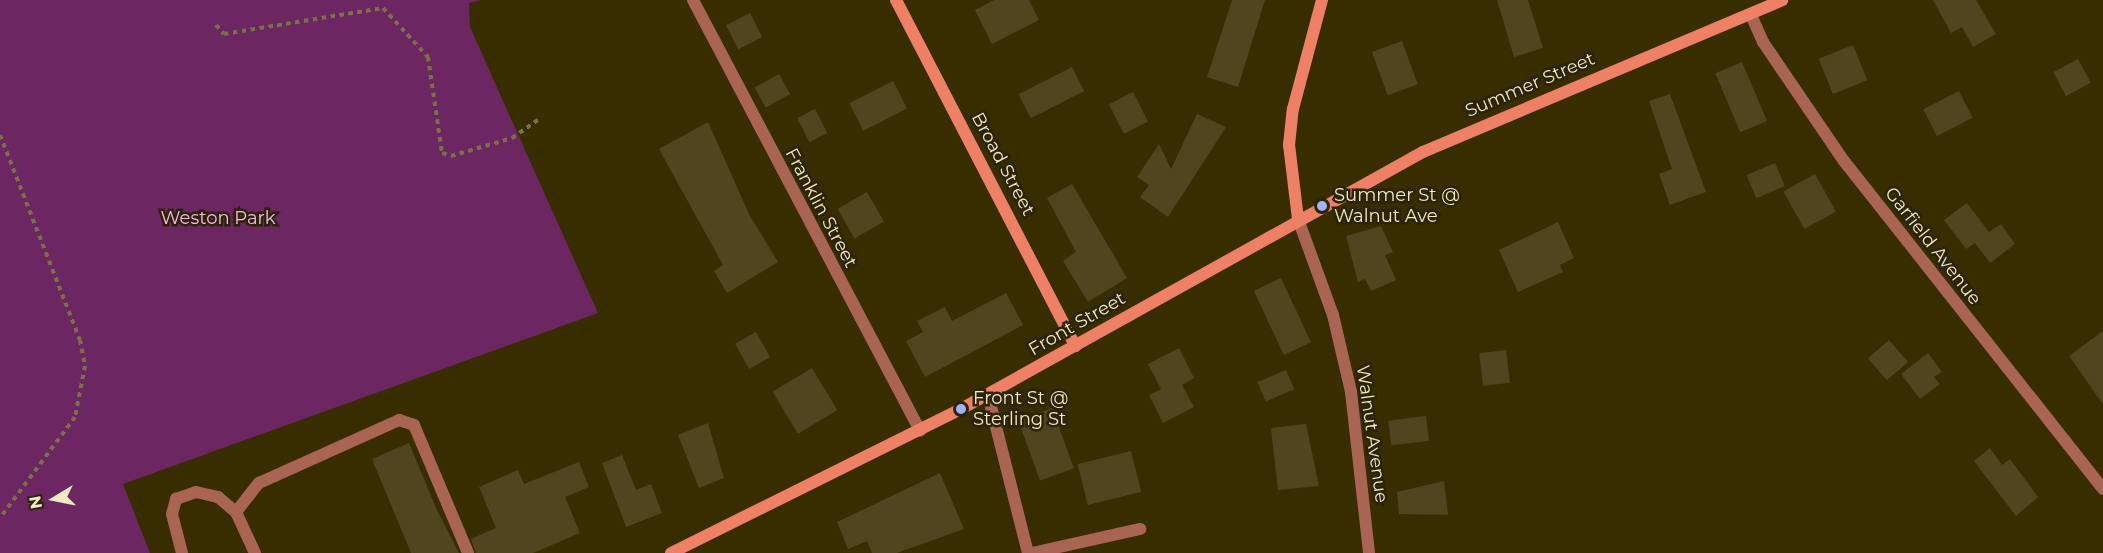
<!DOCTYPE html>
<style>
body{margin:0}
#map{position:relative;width:2103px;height:553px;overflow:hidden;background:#382d00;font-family:Montserrat,sans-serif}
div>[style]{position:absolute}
.green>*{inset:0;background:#6c2661}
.building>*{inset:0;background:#50451e;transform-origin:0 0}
.path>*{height:4px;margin-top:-2px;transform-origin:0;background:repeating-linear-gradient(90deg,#7b7146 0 4.5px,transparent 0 9px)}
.lane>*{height:12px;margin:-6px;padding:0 6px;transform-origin:6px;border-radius:6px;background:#a96453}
.street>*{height:12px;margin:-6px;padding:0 6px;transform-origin:6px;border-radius:6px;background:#a96453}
.secondary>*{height:12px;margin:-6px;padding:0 6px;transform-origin:6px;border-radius:6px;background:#ee8066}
.dots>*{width:16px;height:16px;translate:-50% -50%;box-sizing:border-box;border:3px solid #2b240a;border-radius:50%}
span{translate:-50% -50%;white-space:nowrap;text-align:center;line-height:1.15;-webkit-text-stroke:5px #2b240a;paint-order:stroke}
.street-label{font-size:18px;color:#f3e9c2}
.poi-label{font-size:18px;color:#f3e9c2}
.left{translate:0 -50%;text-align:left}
.park-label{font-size:18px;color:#feb8ee}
.north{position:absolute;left:24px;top:469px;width:60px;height:60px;-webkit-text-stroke:4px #2b240a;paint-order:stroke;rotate:260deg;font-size:16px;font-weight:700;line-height:24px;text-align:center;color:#f3e9c2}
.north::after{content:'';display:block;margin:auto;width:21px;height:27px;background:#f3e9c2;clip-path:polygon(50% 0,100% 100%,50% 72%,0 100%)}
</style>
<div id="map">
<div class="green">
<div style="clip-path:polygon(0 0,481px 0,469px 3px,470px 27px,598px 313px,123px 484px,150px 553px,0 553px)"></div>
</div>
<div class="building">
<div style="clip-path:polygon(994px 0,1029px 0,1039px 20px,992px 44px,975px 10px)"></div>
<div style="clip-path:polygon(1232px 0,1265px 0,1238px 87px,1207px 77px)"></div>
<div style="clip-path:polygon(1497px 0,1528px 0,1543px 48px,1514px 57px)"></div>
<div style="clip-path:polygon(1933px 0,1976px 0,1996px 34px,1973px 47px,1962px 27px,1951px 33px)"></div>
<div style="left:750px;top:13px;width:27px;height:27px;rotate:63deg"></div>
<div style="left:1402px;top:41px;width:46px;height:32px;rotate:70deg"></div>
<div style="left:1853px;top:45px;width:38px;height:37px;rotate:68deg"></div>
<div style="left:2078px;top:59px;width:27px;height:28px;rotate:62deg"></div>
<div style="left:1742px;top:62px;width:64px;height:29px;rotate:67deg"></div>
<div style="left:1072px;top:67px;width:27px;height:60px;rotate:63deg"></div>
<div style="left:779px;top:74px;width:23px;height:28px;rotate:61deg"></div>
<div style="left:893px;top:81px;width:31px;height:49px;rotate:63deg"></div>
<div style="left:1959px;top:91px;width:30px;height:40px;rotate:63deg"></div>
<div style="left:1133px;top:92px;width:33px;height:27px;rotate:63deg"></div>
<div style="clip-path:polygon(1670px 94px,1706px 192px,1670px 205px,1659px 174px,1672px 169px,1649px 101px)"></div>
<div style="left:815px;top:109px;width:27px;height:20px;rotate:63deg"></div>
<div style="clip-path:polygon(1197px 114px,1226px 127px,1168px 217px,1140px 197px,1149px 185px,1137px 177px,1159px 144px,1171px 169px)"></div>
<div style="clip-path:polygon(708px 122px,749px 214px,778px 262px,727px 293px,714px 271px,723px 265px,659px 149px)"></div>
<div style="left:1775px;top:163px;width:25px;height:31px;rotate:67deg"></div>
<div style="left:1815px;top:174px;width:43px;height:36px;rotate:61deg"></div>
<div style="clip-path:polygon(1072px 184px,1127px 278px,1088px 302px,1063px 261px,1076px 252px,1047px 198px)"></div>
<div style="left:867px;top:192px;width:34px;height:34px;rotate:60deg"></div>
<div style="clip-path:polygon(1967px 203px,1989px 232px,2001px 224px,2015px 244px,1990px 263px,1975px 243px,1966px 249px,1944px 220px)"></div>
<div style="clip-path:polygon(1558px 222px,1574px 258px,1560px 265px,1563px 272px,1518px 292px,1499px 250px)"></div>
<div style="clip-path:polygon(1381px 226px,1393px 252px,1385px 255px,1396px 280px,1371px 291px,1365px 279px,1358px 282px,1346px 236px)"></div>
<div style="left:1281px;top:278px;width:71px;height:30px;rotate:65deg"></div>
<div style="clip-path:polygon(1006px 293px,1023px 325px,925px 377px,906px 341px,923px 332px,917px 321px,945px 307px,952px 321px)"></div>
<div style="clip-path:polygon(2103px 331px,2103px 404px,2069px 356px)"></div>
<div style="left:756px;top:332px;width:29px;height:24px;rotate:61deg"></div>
<div style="left:1889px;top:340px;width:29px;height:28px;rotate:49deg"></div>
<div style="clip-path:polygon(1179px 348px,1194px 378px,1182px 385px,1194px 407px,1163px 423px,1149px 395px,1161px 389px,1148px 364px)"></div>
<div style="left:1506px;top:350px;width:33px;height:27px;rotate:83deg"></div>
<div style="clip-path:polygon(1928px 353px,1942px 372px,1934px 377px,1940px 384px,1920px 399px,1901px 374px)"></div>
<div style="left:812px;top:368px;width:49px;height:46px;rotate:59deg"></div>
<div style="left:1286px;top:370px;width:21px;height:31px;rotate:67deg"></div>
<div style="left:1052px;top:408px;width:64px;height:36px;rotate:70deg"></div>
<div style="left:1426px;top:416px;width:25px;height:38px;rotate:83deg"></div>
<div style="clip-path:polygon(708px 423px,724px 478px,699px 488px,678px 435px)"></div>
<div style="clip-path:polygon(1306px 424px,1319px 486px,1278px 490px,1271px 428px)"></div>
<div style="clip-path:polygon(409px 443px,436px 508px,459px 553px,411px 553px,372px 459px)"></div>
<div style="clip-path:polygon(1990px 448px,2002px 465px,2010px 459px,2038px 497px,2016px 516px,1974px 461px)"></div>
<div style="left:1131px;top:451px;width:42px;height:55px;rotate:76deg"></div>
<div style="clip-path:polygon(622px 455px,636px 490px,651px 484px,662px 513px,626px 527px,602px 463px)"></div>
<div style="clip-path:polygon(579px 462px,589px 487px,565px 497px,580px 533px,533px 553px,476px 553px,471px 539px,496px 528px,479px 487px,518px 470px,524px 484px)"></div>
<div style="clip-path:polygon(940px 473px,964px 529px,897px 553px,872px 553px,867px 541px,848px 549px,837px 522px)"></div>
<div style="clip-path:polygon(1444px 481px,1448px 515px,1399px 514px,1397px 492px)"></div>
</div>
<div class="path">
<div style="left:216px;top:25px;width:12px;rotate:48deg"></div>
<div style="left:224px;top:34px;width:161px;rotate:-9.3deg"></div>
<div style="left:383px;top:8px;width:67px;rotate:47.4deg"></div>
<div style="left:428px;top:57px;width:97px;rotate:81.7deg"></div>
<div style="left:442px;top:153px;width:9px;rotate:18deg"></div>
<div style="left:451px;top:156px;width:64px;rotate:-16.4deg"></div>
<div style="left:512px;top:138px;width:33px;rotate:-35deg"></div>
<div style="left:0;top:135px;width:220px;rotate:68.7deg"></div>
<div style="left:80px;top:340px;width:26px;rotate:79deg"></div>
<div style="left:85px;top:366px;width:52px;rotate:101.1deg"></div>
<div style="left:75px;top:417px;width:126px;rotate:126.6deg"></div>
</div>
<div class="lane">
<div style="left:182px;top:553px;width:40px;rotate:-104.4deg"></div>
<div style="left:172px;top:514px;width:16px;rotate:-75deg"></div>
<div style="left:176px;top:499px;width:21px;rotate:-19deg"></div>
<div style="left:196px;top:492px;width:23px;rotate:13deg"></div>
<div style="left:218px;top:497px;width:23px;rotate:40deg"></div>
<div style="left:255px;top:553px;width:45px;rotate:-114.9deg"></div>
<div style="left:236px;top:512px;width:37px;rotate:-52deg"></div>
<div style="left:259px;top:483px;width:154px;rotate:-24.2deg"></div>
<div style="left:399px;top:420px;width:16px;rotate:18deg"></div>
<div style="left:414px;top:425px;width:139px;rotate:67.1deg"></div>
<div style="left:1032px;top:553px;width:111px;rotate:-12.5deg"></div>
</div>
<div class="street">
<div style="left:693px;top:0;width:487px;rotate:62.2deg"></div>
<div style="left:1751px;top:15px;width:30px;rotate:66deg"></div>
<div style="left:1763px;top:42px;width:144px;rotate:55.8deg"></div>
<div style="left:1844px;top:161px;width:418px;rotate:51.7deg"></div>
<div style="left:1298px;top:219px;width:102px;rotate:70deg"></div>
<div style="left:1333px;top:315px;width:79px;rotate:76.8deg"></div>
<div style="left:1351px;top:392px;width:162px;rotate:83.6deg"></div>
<div style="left:988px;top:395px;width:163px;rotate:75.8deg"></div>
</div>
<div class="secondary">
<div style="left:896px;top:0;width:390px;rotate:62.6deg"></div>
<div style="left:1298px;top:219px;width:75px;rotate:-96.9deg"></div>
<div style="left:1289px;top:145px;width:36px;rotate:-84deg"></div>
<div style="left:1293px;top:109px;width:113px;rotate:-75.1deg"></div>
<div style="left:671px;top:553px;width:324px;rotate:-26.4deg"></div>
<div style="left:961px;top:409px;width:529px;rotate:-29.09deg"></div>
<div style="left:1423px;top:152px;width:390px;rotate:-22.9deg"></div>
</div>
<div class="dots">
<div style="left:1322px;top:206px;background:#a3b2fd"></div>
<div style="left:961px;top:409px;background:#a3b2fd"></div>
</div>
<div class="street-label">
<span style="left:1530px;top:85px;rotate:-23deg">Summer Street</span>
<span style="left:1003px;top:164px;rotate:62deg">Broad Street</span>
<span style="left:821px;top:208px;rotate:62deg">Franklin Street</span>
<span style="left:1933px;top:246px;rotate:52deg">Garfield Avenue</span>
<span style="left:1077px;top:324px;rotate:-30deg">Front Street</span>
<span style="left:1372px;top:434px;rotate:82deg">Walnut Avenue</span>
</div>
<div class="poi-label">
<span class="left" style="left:1334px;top:206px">Summer St @<br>Walnut Ave</span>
<span class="left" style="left:973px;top:409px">Front St @<br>Sterling St</span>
</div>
<div class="park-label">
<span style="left:218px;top:218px">Weston Park</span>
</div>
<div class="north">N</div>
</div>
